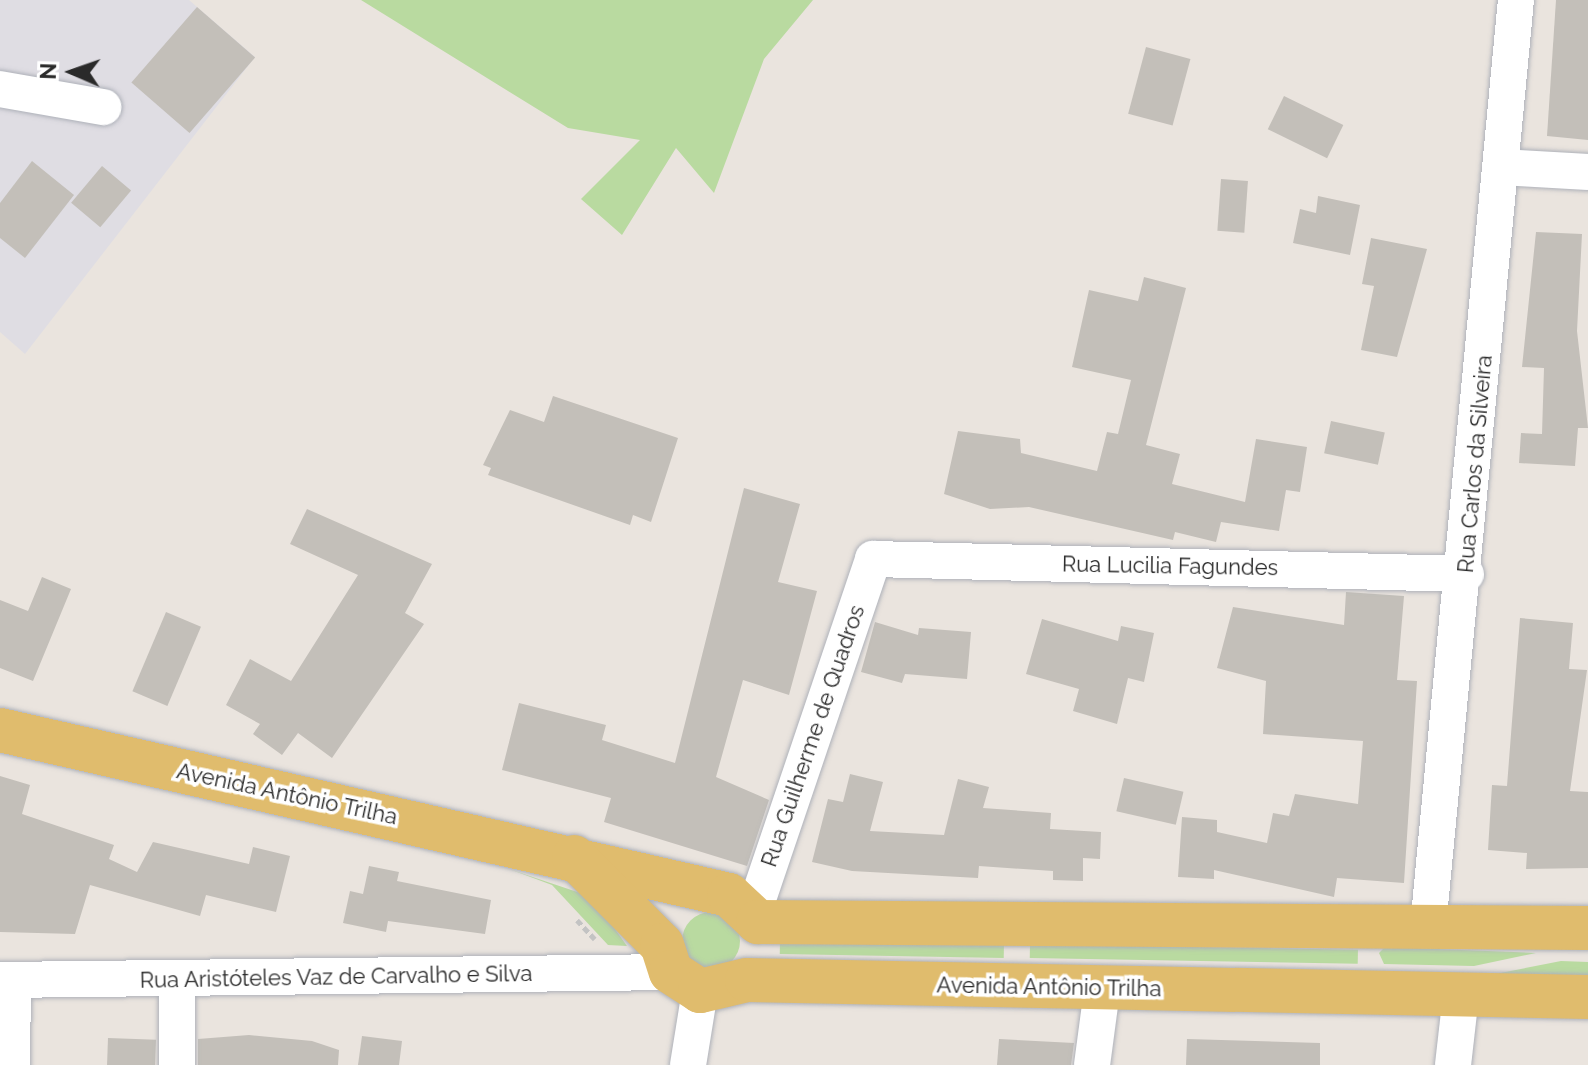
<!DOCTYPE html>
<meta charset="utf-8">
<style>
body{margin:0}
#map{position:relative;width:1588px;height:1065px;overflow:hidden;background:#eae4de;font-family:Raleway,sans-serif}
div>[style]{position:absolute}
.industrial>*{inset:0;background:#dfdde3}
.green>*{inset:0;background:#b9daa0;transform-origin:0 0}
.round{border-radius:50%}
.building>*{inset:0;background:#c3bfb9;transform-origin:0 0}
.path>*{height:5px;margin-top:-2.5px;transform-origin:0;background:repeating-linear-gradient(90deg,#c3c3c3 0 6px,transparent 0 10px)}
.roads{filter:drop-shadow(0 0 2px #aeb1b9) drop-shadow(0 0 2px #aeb1b9)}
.minor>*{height:36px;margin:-18px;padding:0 18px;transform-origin:18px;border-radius:18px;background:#fff}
.major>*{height:44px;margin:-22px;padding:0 22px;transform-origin:22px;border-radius:22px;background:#e0bc6d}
span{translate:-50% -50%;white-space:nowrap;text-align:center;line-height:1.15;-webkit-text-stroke:7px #fff;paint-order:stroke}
.street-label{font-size:22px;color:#2a2a2a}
.north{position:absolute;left:32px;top:32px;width:80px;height:80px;-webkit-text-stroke:6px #fff;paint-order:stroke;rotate:272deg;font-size:22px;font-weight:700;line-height:32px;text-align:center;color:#2a2a2a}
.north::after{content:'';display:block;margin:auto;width:28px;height:36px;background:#2a2a2a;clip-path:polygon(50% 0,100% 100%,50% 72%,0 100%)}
</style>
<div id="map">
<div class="industrial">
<div style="clip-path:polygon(0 0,189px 0,255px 57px,25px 354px,0 332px)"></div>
</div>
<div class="green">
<div style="clip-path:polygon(361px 0,813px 0,764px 59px,714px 193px,676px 148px,622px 235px,581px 199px,640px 140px,568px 128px)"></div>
<div style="clip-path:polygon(509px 869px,592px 897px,627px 946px,608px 945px,552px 885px)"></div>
<div class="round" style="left:682px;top:912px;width:58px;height:58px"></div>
<div style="left:780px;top:940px;width:224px;height:14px;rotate:1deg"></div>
<div style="left:1030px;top:944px;width:328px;height:14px;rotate:1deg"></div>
<div style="clip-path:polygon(1385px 947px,1536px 953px,1474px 966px,1384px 964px,1379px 953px)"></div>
<div style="clip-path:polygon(1561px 961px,1588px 962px,1588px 978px,1490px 975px)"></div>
</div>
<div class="building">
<div style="clip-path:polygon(1556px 0,1588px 0,1588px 140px,1547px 136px)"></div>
<div style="left:197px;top:7px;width:77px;height:100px;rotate:41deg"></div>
<div style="left:1146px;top:47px;width:46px;height:69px;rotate:15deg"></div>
<div style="left:1284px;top:96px;width:66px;height:37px;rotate:26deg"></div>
<div style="clip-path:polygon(32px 161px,74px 195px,25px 258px,0 238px,0 203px)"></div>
<div style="left:102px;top:166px;width:38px;height:48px;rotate:40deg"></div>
<div style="left:1221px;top:179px;width:27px;height:52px;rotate:4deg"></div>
<div style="clip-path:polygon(1318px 196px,1360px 205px,1350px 255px,1293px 243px,1300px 209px,1316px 213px)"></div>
<div style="clip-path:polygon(1536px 232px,1582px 234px,1577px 331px,1588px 428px,1578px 428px,1575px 466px,1519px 463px,1521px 433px,1542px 434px,1544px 368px,1522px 367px)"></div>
<div style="clip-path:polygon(1371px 238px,1427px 249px,1397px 357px,1361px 350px,1374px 286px,1362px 284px)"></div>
<div style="clip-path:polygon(1144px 277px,1186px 288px,1146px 445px,1180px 454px,1172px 484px,1245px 502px,1256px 439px,1307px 447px,1300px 492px,1286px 490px,1279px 531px,1221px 522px,1216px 542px,1175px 532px,1173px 540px,1029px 507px,990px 509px,944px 494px,958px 431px,1020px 439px,1021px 453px,1097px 471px,1107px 432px,1118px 434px,1131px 380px,1072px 367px,1089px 290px,1138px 301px)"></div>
<div style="clip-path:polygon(553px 396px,678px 438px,651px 522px,633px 515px,630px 525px,488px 475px,491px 468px,483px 465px,510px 410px,544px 422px)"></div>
<div style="left:1331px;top:421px;width:55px;height:33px;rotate:12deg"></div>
<div style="clip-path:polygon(744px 488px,800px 504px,778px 582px,817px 591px,789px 695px,743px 680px,716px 777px,769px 800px,747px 866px,604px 822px,611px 798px,502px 770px,519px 703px,606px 725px,602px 740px,675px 763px)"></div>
<div style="clip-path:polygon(307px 509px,432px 564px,405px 613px,424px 624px,332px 758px,298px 733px,282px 755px,253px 734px,260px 724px,226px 705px,250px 659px,291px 681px,358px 575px,290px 544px)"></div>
<div style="clip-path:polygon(42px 577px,71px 589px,33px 681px,0 668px,0 600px,28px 611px)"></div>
<div style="clip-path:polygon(1346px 592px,1404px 596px,1397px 680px,1417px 681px,1404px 883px,1337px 878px,1334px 897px,1214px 870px,1214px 879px,1178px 877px,1182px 817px,1217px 820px,1217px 832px,1267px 843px,1273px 813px,1289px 816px,1295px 794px,1358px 804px,1363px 741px,1263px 734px,1266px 681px,1217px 668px,1233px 607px,1344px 625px)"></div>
<div style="left:166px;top:612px;width:38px;height:86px;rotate:23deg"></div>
<div style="clip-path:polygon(1520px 618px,1573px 623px,1569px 669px,1587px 670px,1570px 791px,1588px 792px,1588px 868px,1526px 869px,1527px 853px,1488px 850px,1492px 785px,1507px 786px)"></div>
<div style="clip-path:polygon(1042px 619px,1118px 641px,1121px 626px,1154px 633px,1144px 682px,1128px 678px,1117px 724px,1073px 711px,1079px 689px,1026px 674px)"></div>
<div style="clip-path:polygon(875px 622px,918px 635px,919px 628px,971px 632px,967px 679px,905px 674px,902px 683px,861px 672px)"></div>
<div style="clip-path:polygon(850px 774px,883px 782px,870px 831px,944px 835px,958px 779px,989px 787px,983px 808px,1051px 813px,1050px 829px,1101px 832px,1100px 859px,1083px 858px,1083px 881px,1053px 880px,1053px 871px,979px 866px,978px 878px,852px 871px,812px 862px,828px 799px,843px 802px)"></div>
<div style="clip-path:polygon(0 776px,30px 785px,22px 814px,114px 845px,109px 859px,137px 872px,153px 842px,249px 864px,253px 847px,290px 856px,276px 912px,206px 895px,200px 916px,90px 885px,75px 934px,0 932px)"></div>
<div style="left:1124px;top:778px;width:61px;height:34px;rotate:13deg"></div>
<div style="clip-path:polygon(369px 866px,399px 872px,397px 881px,491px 900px,485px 934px,388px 921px,386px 932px,343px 923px,350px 891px,363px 894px)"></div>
<div style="clip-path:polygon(249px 1035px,312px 1041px,339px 1050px,338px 1065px,198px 1065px,198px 1039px)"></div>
<div style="clip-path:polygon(362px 1036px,402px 1041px,399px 1065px,358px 1065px)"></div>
<div style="left:108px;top:1038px;width:48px;height:27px;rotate:2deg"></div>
<div style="clip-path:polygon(999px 1039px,1074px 1043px,1071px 1065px,997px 1065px)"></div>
<div style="clip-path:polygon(1187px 1039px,1320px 1043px,1320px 1065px,1186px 1065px)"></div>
</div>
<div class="path">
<div style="left:577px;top:920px;width:26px;rotate:47deg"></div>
</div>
<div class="roads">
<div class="minor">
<div style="left:0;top:89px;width:105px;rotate:9.9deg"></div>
<div style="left:1501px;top:167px;width:87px;rotate:3.3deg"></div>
<div style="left:753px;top:914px;width:375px;rotate:-71.3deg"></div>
<div style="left:873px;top:559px;width:593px;rotate:1.45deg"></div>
<div style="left:1428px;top:927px;width:931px;rotate:-84.58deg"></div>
<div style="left:0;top:980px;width:671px;rotate:-0.68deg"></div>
<div style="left:12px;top:1065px;width:85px;rotate:-89.3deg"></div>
<div style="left:177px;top:1065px;width:86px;rotate:-90deg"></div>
<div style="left:688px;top:1065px;width:75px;rotate:-80.8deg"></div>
<div style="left:1092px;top:1065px;width:76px;rotate:-82.4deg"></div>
<div style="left:1453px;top:1065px;width:70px;rotate:-83.5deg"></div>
</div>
<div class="major">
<div style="left:0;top:730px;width:747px;rotate:12.75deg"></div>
<div style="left:729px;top:895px;width:40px;rotate:43deg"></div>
<div style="left:574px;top:857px;width:124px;rotate:45deg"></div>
<div style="left:662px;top:945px;width:28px;rotate:72deg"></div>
<div style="left:671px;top:972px;width:35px;rotate:33deg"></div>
<div style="left:700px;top:991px;width:48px;rotate:-13.2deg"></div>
<div style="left:747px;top:980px;width:841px;rotate:1.16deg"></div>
<div style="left:758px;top:922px;width:830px;rotate:0.41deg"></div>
</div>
</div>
<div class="street-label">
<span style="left:1475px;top:464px;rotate:-85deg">Rua Carlos da Silveira</span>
<span style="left:1170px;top:566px;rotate:1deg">Rua Lucilia Fagundes</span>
<span style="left:813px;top:736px;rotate:-71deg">Rua Guilherme de Quadros</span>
<span style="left:287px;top:794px;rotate:12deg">Avenida Antônio Trilha</span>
<span style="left:336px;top:977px;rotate:-1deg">Rua Aristóteles Vaz de Carvalho e Silva</span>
<span style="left:1049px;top:987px;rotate:1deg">Avenida Antônio Trilha</span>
</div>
<div class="north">N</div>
</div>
